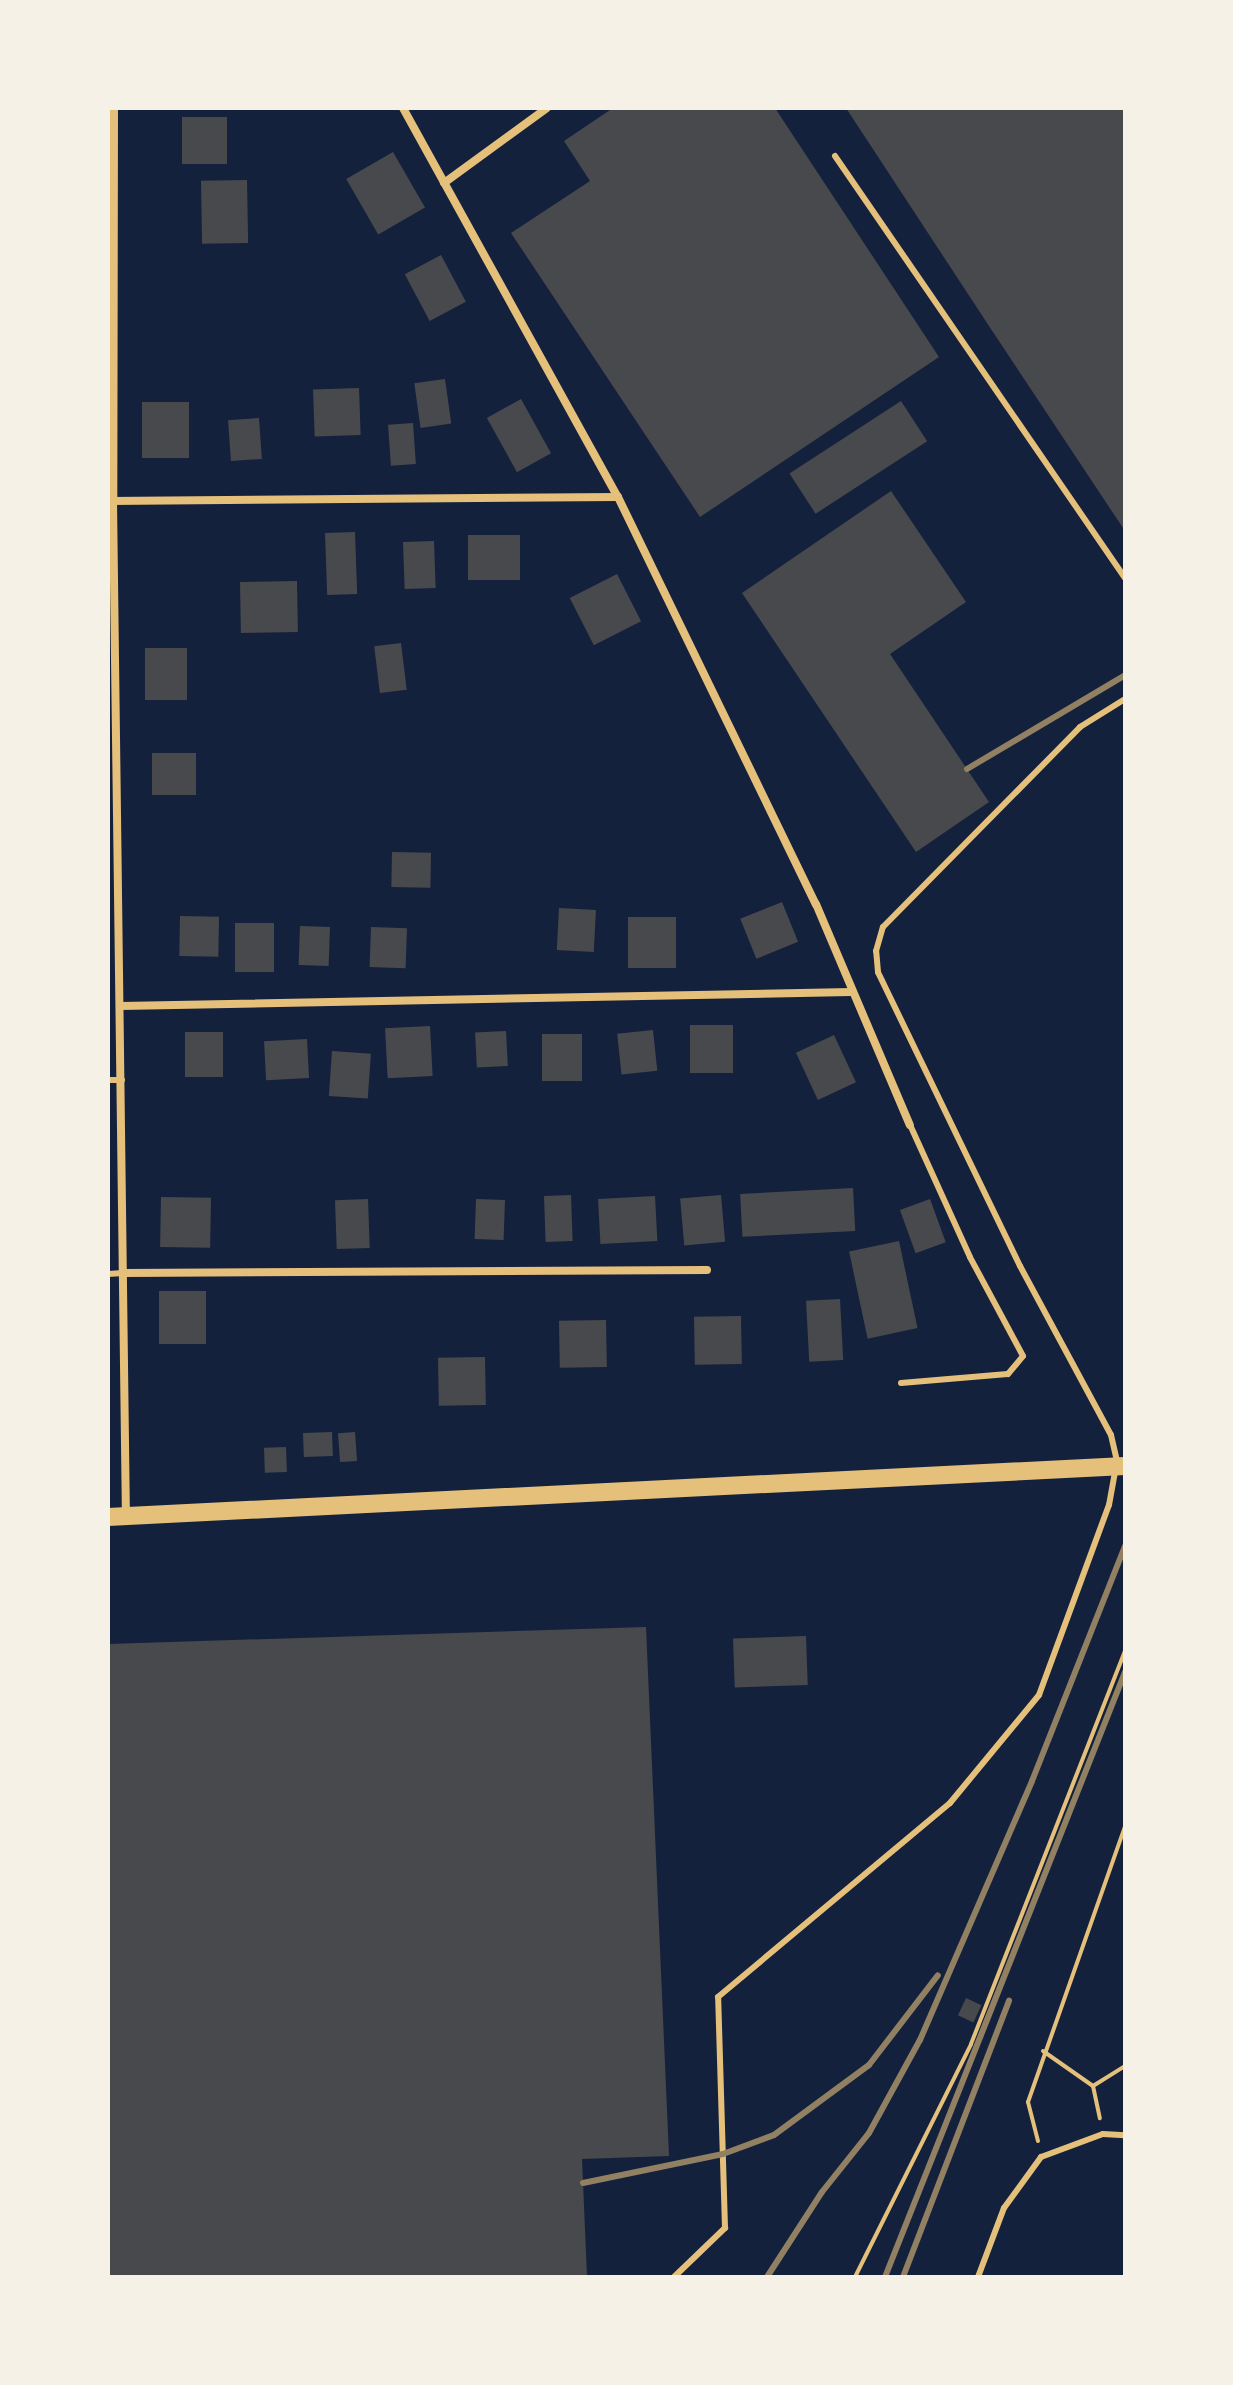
<!DOCTYPE html>
<style>
body{margin:0}
#map{position:relative;width:1233px;height:2385px;overflow:hidden;background:#14213d;font-family:"Sofia Sans Condensed",sans-serif}
div>[style]{position:absolute}
.building>*{inset:0;background:#48494c;transform-origin:0 0}
.path>*{height:4px;margin:-2px;padding:0 2px;transform-origin:2px;border-radius:2px;background:#e5c07b}
.service>*{height:6px;margin:-3px;padding:0 3px;transform-origin:3px;border-radius:3px;background:#e5c07b}
.minor>*{height:8px;margin:-4px;padding:0 4px;transform-origin:4px;border-radius:4px;background:#e5c07b}
.primary>*{height:18px;margin:-9px;padding:0 9px;transform-origin:9px;border-radius:9px;background:#e5c07b}
.rail>*{height:6px;margin:-3px;padding:0 3px;transform-origin:3px;border-radius:3px;background:#918062}
span{translate:-50% -50%;white-space:nowrap;text-align:center;line-height:1.15;-webkit-text-stroke:7px #f6f1e7;paint-order:stroke}
.frame{position:absolute;inset:0;border:110px solid #f6f1e7;pointer-events:none}
</style>
<div id="map">
<div class="building">
<div style="clip-path:polygon(613px 108px,775px 108px,939px 357px,700px 517px,511px 233px,590px 181px,564px 141px)"></div>
<div style="clip-path:polygon(846px 108px,1125px 108px,1125px 531px,987px 323px)"></div>
<div style="left:182px;top:117px;width:45px;height:47px"></div>
<div style="left:393px;top:152px;width:64px;height:54px;rotate:60deg"></div>
<div style="left:247px;top:180px;width:63px;height:46px;rotate:89deg"></div>
<div style="left:441px;top:255px;width:53px;height:41px;rotate:62deg"></div>
<div style="left:445px;top:379px;width:45px;height:31px;rotate:82deg"></div>
<div style="left:359px;top:388px;width:47px;height:46px;rotate:88deg"></div>
<div style="left:521px;top:399px;width:62px;height:39px;rotate:61deg"></div>
<div style="left:901px;top:401px;width:48px;height:133px;rotate:57deg"></div>
<div style="left:142px;top:402px;width:47px;height:56px"></div>
<div style="left:259px;top:418px;width:41px;height:31px;rotate:86deg"></div>
<div style="left:413px;top:423px;width:41px;height:25px;rotate:86deg"></div>
<div style="clip-path:polygon(891px 491px,966px 602px,890px 654px,989px 802px,916px 852px,742px 593px)"></div>
<div style="left:355px;top:532px;width:62px;height:30px;rotate:88deg"></div>
<div style="left:468px;top:535px;width:52px;height:45px"></div>
<div style="left:434px;top:541px;width:47px;height:31px;rotate:88deg"></div>
<div style="left:617px;top:574px;width:53px;height:53px;rotate:63deg"></div>
<div style="left:297px;top:581px;width:51px;height:57px;rotate:89deg"></div>
<div style="left:401px;top:643px;width:47px;height:27px;rotate:83deg"></div>
<div style="left:145px;top:648px;width:42px;height:52px"></div>
<div style="left:152px;top:753px;width:44px;height:42px"></div>
<div style="left:392px;top:852px;width:39px;height:35px;rotate:1deg"></div>
<div style="left:782px;top:902px;width:43px;height:45px;rotate:68deg"></div>
<div style="left:559px;top:908px;width:37px;height:42px;rotate:3deg"></div>
<div style="left:180px;top:916px;width:39px;height:40px;rotate:1deg"></div>
<div style="left:628px;top:917px;width:48px;height:51px"></div>
<div style="left:235px;top:923px;width:39px;height:49px"></div>
<div style="left:300px;top:926px;width:30px;height:39px;rotate:2deg"></div>
<div style="left:371px;top:927px;width:36px;height:40px;rotate:2deg"></div>
<div style="left:690px;top:1025px;width:43px;height:48px"></div>
<div style="left:430px;top:1026px;width:50px;height:45px;rotate:87deg"></div>
<div style="left:653px;top:1030px;width:41px;height:36px;rotate:84deg"></div>
<div style="left:506px;top:1031px;width:35px;height:31px;rotate:87deg"></div>
<div style="left:185px;top:1032px;width:38px;height:45px"></div>
<div style="left:542px;top:1034px;width:40px;height:47px"></div>
<div style="left:834px;top:1035px;width:52px;height:42px;rotate:65deg"></div>
<div style="left:307px;top:1039px;width:39px;height:43px;rotate:87deg"></div>
<div style="left:332px;top:1051px;width:39px;height:45px;rotate:4deg"></div>
<div style="left:853px;top:1188px;width:43px;height:113px;rotate:87deg"></div>
<div style="left:571px;top:1195px;width:46px;height:27px;rotate:88deg"></div>
<div style="left:721px;top:1195px;width:47px;height:41px;rotate:85deg"></div>
<div style="left:655px;top:1196px;width:45px;height:57px;rotate:87deg"></div>
<div style="left:161px;top:1197px;width:50px;height:50px;rotate:1deg"></div>
<div style="left:368px;top:1199px;width:49px;height:33px;rotate:88deg"></div>
<div style="left:476px;top:1199px;width:29px;height:40px;rotate:2deg"></div>
<div style="left:930px;top:1199px;width:46px;height:32px;rotate:70deg"></div>
<div style="left:899px;top:1241px;width:89px;height:51px;rotate:78deg"></div>
<div style="left:159px;top:1291px;width:47px;height:53px"></div>
<div style="left:840px;top:1299px;width:61px;height:34px;rotate:87deg"></div>
<div style="left:741px;top:1316px;width:48px;height:47px;rotate:89deg"></div>
<div style="left:606px;top:1320px;width:47px;height:47px;rotate:89deg"></div>
<div style="left:485px;top:1357px;width:48px;height:47px;rotate:89deg"></div>
<div style="left:332px;top:1432px;width:24px;height:29px;rotate:88deg"></div>
<div style="left:355px;top:1432px;width:29px;height:17px;rotate:86deg"></div>
<div style="left:286px;top:1447px;width:25px;height:22px;rotate:88deg"></div>
<div style="clip-path:polygon(646px 1627px,669px 2156px,582px 2159px,587px 2277px,108px 2277px,108px 1644px)"></div>
<div style="left:806px;top:1636px;width:49px;height:73px;rotate:88deg"></div>
<div style="left:966px;top:1998px;width:17px;height:19px;rotate:25deg"></div>
</div>
<div class="path">
<div style="left:1043px;top:2051px;width:61px;rotate:35deg"></div>
<div style="left:1093px;top:2086px;width:38px;rotate:-32deg"></div>
<div style="left:1093px;top:2086px;width:33px;rotate:78deg"></div>
<div style="left:1038px;top:2141px;width:40px;rotate:-104.4deg"></div>
<div style="left:1028px;top:2102px;width:293px;rotate:-70.6deg"></div>
<div style="left:855px;top:2277px;width:260px;rotate:-63.5deg"></div>
<div style="left:971px;top:2044px;width:422px;rotate:-68.6deg"></div>
</div>
<div class="service">
<div style="left:835px;top:156px;width:512px;rotate:55.5deg"></div>
<div style="left:108px;top:1080px;width:14px"></div>
<div style="left:108px;top:1274px;width:15px;rotate:-4deg"></div>
<div style="left:901px;top:1383px;width:107px;rotate:-4.8deg"></div>
<div style="left:1008px;top:1374px;width:23px;rotate:-50deg"></div>
<div style="left:1023px;top:1356px;width:112px;rotate:-118.2deg"></div>
<div style="left:970px;top:1257px;width:145px;rotate:-114.4deg"></div>
<div style="left:674px;top:2277px;width:71px;rotate:-43.9deg"></div>
<div style="left:725px;top:2228px;width:231px;rotate:-91.7deg"></div>
<div style="left:718px;top:1997px;width:302px;rotate:-39.9deg"></div>
<div style="left:950px;top:1803px;width:140px;rotate:-50.5deg"></div>
<div style="left:1039px;top:1695px;width:202px;rotate:-69.8deg"></div>
<div style="left:1109px;top:1505px;width:45px;rotate:-79.7deg"></div>
<div style="left:1117px;top:1461px;width:27px;rotate:-103deg"></div>
<div style="left:1111px;top:1435px;width:192px;rotate:-118.3deg"></div>
<div style="left:1020px;top:1266px;width:326px;rotate:-115.8deg"></div>
<div style="left:878px;top:972px;width:21px;rotate:-95deg"></div>
<div style="left:876px;top:951px;width:25px;rotate:-74deg"></div>
<div style="left:883px;top:927px;width:281px;rotate:-45.4deg"></div>
<div style="left:1080px;top:727px;width:53px;rotate:-31.9deg"></div>
<div style="left:978px;top:2277px;width:74px;rotate:-69.4deg"></div>
<div style="left:1004px;top:2208px;width:63px;rotate:-54deg"></div>
<div style="left:1041px;top:2157px;width:66px;rotate:-20.4deg"></div>
<div style="left:1103px;top:2134px;width:22px;rotate:3deg"></div>
</div>
<div class="minor">
<div style="left:114px;top:108px;width:393px;rotate:90.1deg"></div>
<div style="left:113px;top:501px;width:1014px;rotate:89.27deg"></div>
<div style="left:403px;top:108px;width:444px;rotate:61.1deg"></div>
<div style="left:618px;top:497px;width:453px;rotate:64.1deg"></div>
<div style="left:816px;top:904px;width:240px;rotate:67deg"></div>
<div style="left:444px;top:183px;width:127px;rotate:-36.1deg"></div>
<div style="left:109px;top:501px;width:509px;rotate:-0.45deg"></div>
<div style="left:121px;top:1006px;width:730px;rotate:-1.1deg"></div>
<div style="left:123px;top:1273px;width:584px;rotate:-0.29deg"></div>
</div>
<div class="primary">
<div style="left:108px;top:1517px;width:1018px;rotate:-2.87deg"></div>
</div>
<div class="rail">
<div style="left:967px;top:769px;width:184px;rotate:-30.7deg"></div>
<div style="left:583px;top:2183px;width:143px;rotate:-11.7deg"></div>
<div style="left:723px;top:2154px;width:54px;rotate:-20.4deg"></div>
<div style="left:774px;top:2135px;width:118px;rotate:-36.4deg"></div>
<div style="left:869px;top:2065px;width:113px;rotate:-52.5deg"></div>
<div style="left:767px;top:2277px;width:101px;rotate:-57.1deg"></div>
<div style="left:822px;top:2192px;width:75px;rotate:-51.5deg"></div>
<div style="left:869px;top:2133px;width:106px;rotate:-61.3deg"></div>
<div style="left:920px;top:2040px;width:282px;rotate:-66.6deg"></div>
<div style="left:1032px;top:1781px;width:253px;rotate:-68.4deg"></div>
<div style="left:885px;top:2277px;width:651px;rotate:-68.36deg"></div>
<div style="left:903px;top:2277px;width:296px;rotate:-69deg"></div>
</div>
<div class="frame"></div>
</div>
